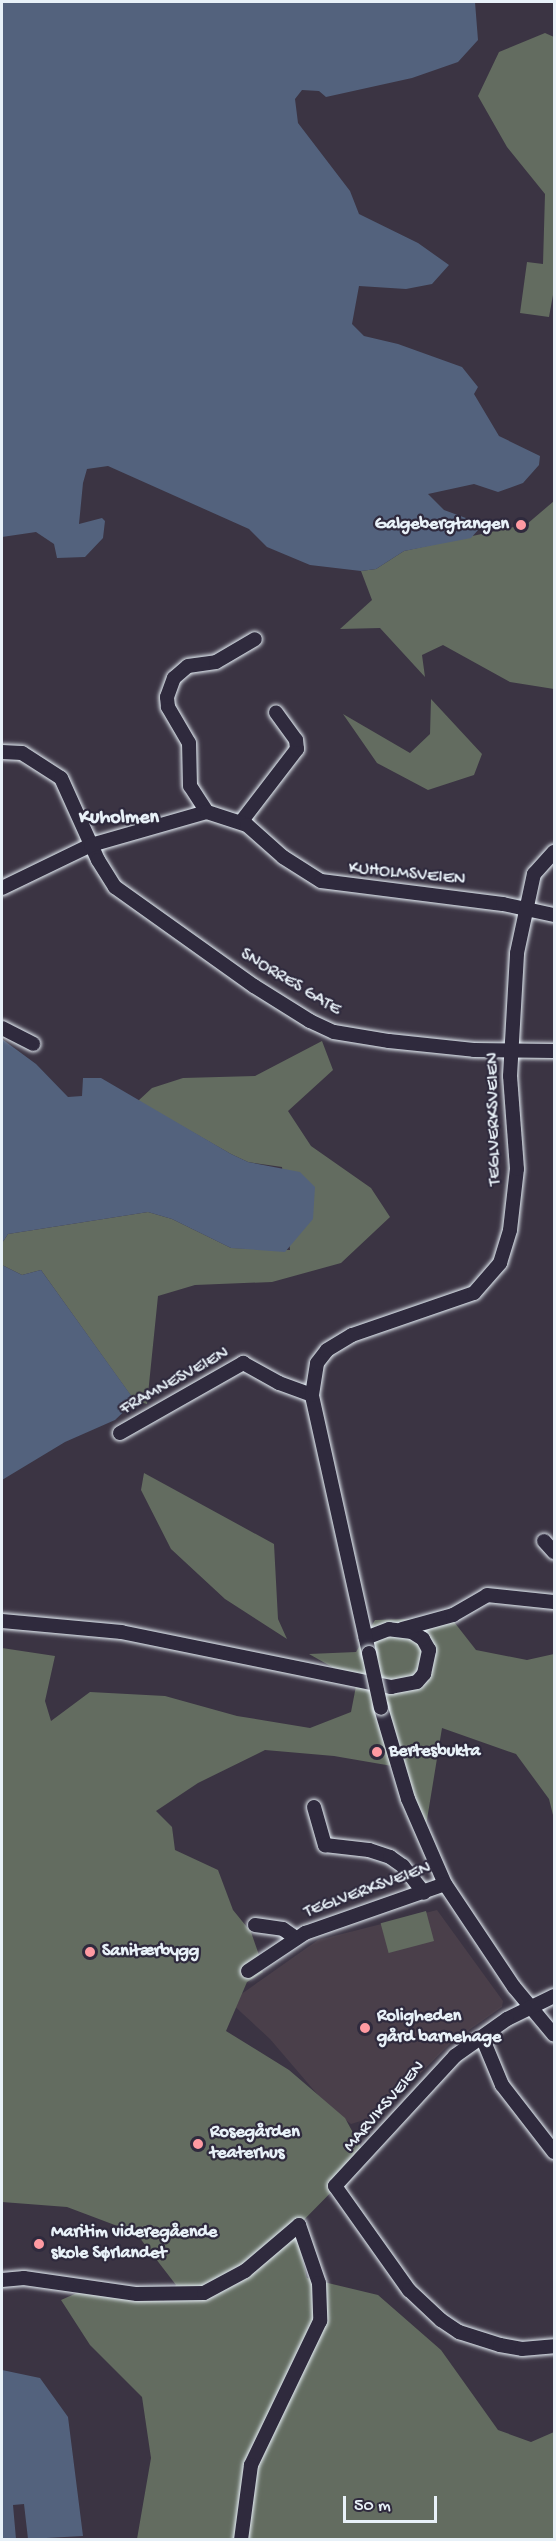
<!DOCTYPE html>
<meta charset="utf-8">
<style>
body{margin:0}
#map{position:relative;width:556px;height:2541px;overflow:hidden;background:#3b3443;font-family:"Gochi Hand",sans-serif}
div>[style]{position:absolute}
.built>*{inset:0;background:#4a3f4a}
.green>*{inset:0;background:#636c60;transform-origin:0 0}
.water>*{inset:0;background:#53627d}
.roads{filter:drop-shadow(0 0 2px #e8f1f8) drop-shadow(0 0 2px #e8f1f8)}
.minor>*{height:14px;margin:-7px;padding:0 7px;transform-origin:7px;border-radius:7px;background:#2f2a3d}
.bridges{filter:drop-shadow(0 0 2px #e8f1f8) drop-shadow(0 0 2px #e8f1f8)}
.minor-bridge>*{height:14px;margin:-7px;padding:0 7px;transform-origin:7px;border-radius:7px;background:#2f2a3d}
.dots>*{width:16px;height:16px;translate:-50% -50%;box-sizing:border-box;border:3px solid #2f2a3d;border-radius:50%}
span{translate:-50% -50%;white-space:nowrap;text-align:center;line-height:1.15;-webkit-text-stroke:4.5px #2f2a3d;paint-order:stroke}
.poi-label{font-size:18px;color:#e8f1f8;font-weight:700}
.right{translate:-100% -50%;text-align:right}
.left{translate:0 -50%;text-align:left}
.street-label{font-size:18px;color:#e8f1f8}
.neighbourhood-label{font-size:20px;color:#e8f1f8;font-weight:700}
.frame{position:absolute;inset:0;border:3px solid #e8f1f8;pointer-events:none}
.scale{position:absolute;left:343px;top:2496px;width:94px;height:27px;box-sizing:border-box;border:3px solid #e8f1f8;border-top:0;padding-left:8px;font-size:18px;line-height:21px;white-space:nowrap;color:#e8f1f8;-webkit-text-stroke:4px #2f2a3d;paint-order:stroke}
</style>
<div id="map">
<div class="built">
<div style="clip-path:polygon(437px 1910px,503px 2001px,502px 2007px,452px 2042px,377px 2116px,351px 2124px,329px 2108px,270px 2039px,230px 2002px,318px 1940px)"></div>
</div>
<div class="green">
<div style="clip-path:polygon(545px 33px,554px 37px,554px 299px,553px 295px,549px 317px,520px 313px,527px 262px,543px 264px,545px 194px,507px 147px,478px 96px,499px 52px)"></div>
<div style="clip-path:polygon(554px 501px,554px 689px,510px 682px,443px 645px,422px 655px,425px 677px,380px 628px,340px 629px,372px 600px,361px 571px,376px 569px,404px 551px,527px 524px)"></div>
<div style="clip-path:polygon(431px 699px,482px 754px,474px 775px,428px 790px,377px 763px,343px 714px,410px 753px,430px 734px)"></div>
<div style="clip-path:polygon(322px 1041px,333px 1070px,288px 1111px,311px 1146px,371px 1188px,390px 1217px,341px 1263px,272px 1282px,195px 1285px,158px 1296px,147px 1404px,134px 1400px,41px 1270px,22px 1275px,2px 1265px,2px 1243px,8px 1234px,148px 1212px,172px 1219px,231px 1248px,290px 1250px,282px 1167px,248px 1162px,231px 1154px,138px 1101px,152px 1088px,183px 1078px,255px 1076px)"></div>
<div style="clip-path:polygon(144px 1473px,274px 1544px,278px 1619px,287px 1639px,225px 1599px,171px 1549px,141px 1490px)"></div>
<div style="clip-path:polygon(451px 1618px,476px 1650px,527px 1660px,554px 1654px,554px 1819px,549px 1799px,516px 1754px,442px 1728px,424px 1838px,398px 1767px,334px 1756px,265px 1750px,198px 1783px,156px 1811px,172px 1827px,175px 1850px,218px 1870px,233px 1910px,251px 1932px,259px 1955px,257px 1964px,263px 1972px,247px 1982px,226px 2031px,289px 2070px,345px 2118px,363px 2151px,346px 2177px,295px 2229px,307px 2278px,378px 2295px,441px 2350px,498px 2430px,531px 2442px,554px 2432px,554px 2539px,137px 2539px,151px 2458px,142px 2397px,90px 2345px,61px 2300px,88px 2288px,164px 2301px,176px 2285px,136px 2233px,67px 2207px,2px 2202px,2px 1648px,55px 1656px,45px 1701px,51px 1721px,90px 1692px,165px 1696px,237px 1716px,310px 1728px,351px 1712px,357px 1681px,309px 1654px,356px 1652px,375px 1620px)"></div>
<div style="left:426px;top:1911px;width:31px;height:47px;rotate:75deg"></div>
</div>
<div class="water">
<div style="clip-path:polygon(2px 2px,475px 2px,478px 40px,458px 62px,412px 78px,326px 97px,319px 91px,302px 90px,295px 99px,298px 123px,350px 191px,359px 214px,418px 243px,449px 265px,432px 284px,406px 289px,359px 286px,352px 324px,364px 336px,398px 344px,462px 367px,478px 387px,474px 394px,499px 436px,540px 456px,539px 465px,523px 483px,498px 492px,474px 484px,428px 494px,444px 510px,474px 521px,486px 521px,471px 538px,404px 551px,376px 569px,361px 571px,310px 565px,267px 547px,249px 529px,108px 466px,87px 469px,83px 483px,79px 524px,102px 518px,105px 521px,103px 538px,85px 557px,57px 558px,54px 544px,36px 532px,2px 537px)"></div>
<div style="clip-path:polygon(2px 1039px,36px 1064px,68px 1097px,82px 1096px,83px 1078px,101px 1078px,231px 1154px,248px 1162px,300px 1172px,315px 1187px,313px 1219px,285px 1252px,231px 1248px,172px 1219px,148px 1212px,8px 1234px,2px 1243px)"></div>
<div style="clip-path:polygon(2px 1265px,22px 1275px,41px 1270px,135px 1401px,115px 1420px,65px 1442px,2px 1480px)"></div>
<div style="clip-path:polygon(2px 2370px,40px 2378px,68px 2417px,83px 2536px,28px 2539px,24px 2504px,13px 2505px,16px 2539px,2px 2539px)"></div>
</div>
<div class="roads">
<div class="minor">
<div style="left:2px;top:752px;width:20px;rotate:3deg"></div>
<div style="left:22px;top:753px;width:46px;rotate:32.7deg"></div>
<div style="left:61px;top:778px;width:90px;rotate:65.7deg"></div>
<div style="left:98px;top:860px;width:32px;rotate:58deg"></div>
<div style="left:115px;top:887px;width:171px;rotate:35.5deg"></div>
<div style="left:254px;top:986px;width:66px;rotate:32deg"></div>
<div style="left:310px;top:1021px;width:26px;rotate:25deg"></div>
<div style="left:334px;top:1032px;width:56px;rotate:9.3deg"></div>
<div style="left:389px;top:1041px;width:85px;rotate:6deg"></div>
<div style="left:474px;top:1050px;width:80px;rotate:0.7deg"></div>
<div style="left:207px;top:812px;width:31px;rotate:-123deg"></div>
<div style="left:190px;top:786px;width:43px;rotate:-91.3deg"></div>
<div style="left:189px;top:743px;width:42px;rotate:-120.3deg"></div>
<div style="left:168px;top:707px;width:10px;rotate:-96deg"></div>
<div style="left:167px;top:697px;width:20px;rotate:-70deg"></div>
<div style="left:174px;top:678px;width:18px;rotate:-41deg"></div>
<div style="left:188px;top:666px;width:28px;rotate:-8deg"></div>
<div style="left:216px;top:662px;width:45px;rotate:-30.5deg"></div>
<div style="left:241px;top:822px;width:92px;rotate:-52.5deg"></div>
<div style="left:297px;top:749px;width:9px;rotate:-96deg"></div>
<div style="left:296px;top:740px;width:34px;rotate:-126deg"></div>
<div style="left:2px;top:888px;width:99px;rotate:-25.8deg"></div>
<div style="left:91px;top:845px;width:121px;rotate:-15.9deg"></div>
<div style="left:207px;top:812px;width:42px;rotate:18deg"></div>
<div style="left:247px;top:825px;width:48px;rotate:41.6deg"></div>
<div style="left:283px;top:857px;width:45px;rotate:32.3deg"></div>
<div style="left:321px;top:881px;width:183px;rotate:7.2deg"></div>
<div style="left:503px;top:904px;width:52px;rotate:12.2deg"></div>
<div style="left:2px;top:1028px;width:35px;rotate:27deg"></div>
<div style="left:120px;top:1433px;width:142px;rotate:-29.6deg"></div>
<div style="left:243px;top:1363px;width:41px;rotate:29.1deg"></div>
<div style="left:279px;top:1383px;width:35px;rotate:20deg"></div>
<div style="left:544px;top:1541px;width:15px;rotate:48deg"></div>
<div style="left:2px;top:1621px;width:120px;rotate:5.3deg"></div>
<div style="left:121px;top:1632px;width:276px;rotate:11.5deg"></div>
<div style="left:391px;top:1687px;width:26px;rotate:-11deg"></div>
<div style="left:417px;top:1682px;width:11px;rotate:-49deg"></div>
<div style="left:424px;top:1674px;width:25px;rotate:-78deg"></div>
<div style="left:429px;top:1650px;width:13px;rotate:-119deg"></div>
<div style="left:423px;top:1639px;width:13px;rotate:-148deg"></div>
<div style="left:412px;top:1632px;width:23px;rotate:-173deg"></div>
<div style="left:389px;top:1629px;width:25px;rotate:159deg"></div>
<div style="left:402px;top:1629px;width:53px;rotate:-15.4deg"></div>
<div style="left:453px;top:1615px;width:39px;rotate:-30deg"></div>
<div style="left:487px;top:1595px;width:67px;rotate:6deg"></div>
<div style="left:369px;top:1653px;width:264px;rotate:-102.5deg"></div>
<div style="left:312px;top:1395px;width:32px;rotate:-81deg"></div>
<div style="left:317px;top:1363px;width:16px;rotate:-52deg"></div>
<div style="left:327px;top:1350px;width:29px;rotate:-31deg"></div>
<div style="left:352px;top:1335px;width:129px;rotate:-19deg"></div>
<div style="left:474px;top:1293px;width:40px;rotate:-49deg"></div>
<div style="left:500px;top:1263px;width:34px;rotate:-73deg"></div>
<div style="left:510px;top:1230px;width:61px;rotate:-83.5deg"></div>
<div style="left:517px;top:1169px;width:93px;rotate:-94.3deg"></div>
<div style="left:510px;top:1076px;width:123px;rotate:-86.7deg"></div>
<div style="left:517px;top:953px;width:81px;rotate:-77.9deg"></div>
<div style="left:534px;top:874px;width:30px;rotate:-48deg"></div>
<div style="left:381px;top:1708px;width:95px;rotate:73.5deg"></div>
<div style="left:408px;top:1799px;width:93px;rotate:66.5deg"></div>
<div style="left:445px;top:1884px;width:124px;rotate:56.2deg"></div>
<div style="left:514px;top:1987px;width:62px;rotate:50.2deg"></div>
<div style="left:314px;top:1807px;width:40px;rotate:74deg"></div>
<div style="left:325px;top:1845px;width:44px;rotate:6.5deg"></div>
<div style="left:369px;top:1850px;width:22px;rotate:18deg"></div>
<div style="left:390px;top:1857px;width:16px;rotate:35deg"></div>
<div style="left:403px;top:1866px;width:34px;rotate:52deg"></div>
<div style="left:255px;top:1925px;width:28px;rotate:8deg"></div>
<div style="left:283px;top:1929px;width:16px;rotate:35deg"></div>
<div style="left:248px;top:1971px;width:69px;rotate:-33.7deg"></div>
<div style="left:305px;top:1933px;width:148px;rotate:-19.3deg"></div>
<div style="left:554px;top:1996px;width:52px;rotate:153.9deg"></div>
<div style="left:507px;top:2019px;width:64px;rotate:144.6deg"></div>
<div style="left:455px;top:2056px;width:177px;rotate:132.7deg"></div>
<div style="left:335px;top:2186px;width:128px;rotate:54.6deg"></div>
<div style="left:409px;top:2290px;width:44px;rotate:43.2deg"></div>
<div style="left:441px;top:2320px;width:22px;rotate:34deg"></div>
<div style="left:459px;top:2332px;width:43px;rotate:17.6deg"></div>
<div style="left:500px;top:2345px;width:22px;rotate:10deg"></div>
<div style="left:522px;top:2349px;width:32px;rotate:-5deg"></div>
<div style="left:482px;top:2037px;width:52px;rotate:67.4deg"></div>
<div style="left:502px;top:2085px;width:85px;rotate:52.2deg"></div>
<div style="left:2px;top:2280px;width:22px;rotate:-5deg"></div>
<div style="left:24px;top:2278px;width:114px;rotate:8.1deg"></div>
<div style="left:137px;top:2294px;width:67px;rotate:-0.9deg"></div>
<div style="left:204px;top:2293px;width:47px;rotate:-28.2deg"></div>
<div style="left:245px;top:2271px;width:71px;rotate:-40.4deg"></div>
<div style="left:299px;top:2225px;width:61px;rotate:71deg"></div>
<div style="left:319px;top:2283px;width:38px;rotate:88deg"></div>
<div style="left:320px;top:2321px;width:160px;rotate:115.6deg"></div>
<div style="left:251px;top:2465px;width:76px;rotate:97.6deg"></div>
</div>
</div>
<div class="bridges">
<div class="minor-bridge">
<div style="left:369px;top:1653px;width:56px;rotate:77.7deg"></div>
</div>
</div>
<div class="dots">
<div style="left:521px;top:525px;background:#ff9aa2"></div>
<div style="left:377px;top:1752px;background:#ff9aa2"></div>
<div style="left:90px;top:1952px;background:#ff9aa2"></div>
<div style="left:365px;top:2028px;background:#ff9aa2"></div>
<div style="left:198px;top:2144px;background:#ff9aa2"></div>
<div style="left:39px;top:2244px;background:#ff9aa2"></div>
</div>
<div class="poi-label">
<span class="right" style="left:509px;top:525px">Galgebergtangen</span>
<span class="left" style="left:389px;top:1752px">Bertesbukta</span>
<span class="left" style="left:102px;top:1952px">Sanitærbygg</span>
<span class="left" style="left:377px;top:2028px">Roligheden<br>gård barnehage</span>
<span class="left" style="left:210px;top:2144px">Rosegården<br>teaterhus</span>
<span class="left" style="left:51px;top:2244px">Maritim videregående<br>skole Sørlandet</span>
</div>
<div class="street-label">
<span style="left:407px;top:875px;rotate:6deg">KUHOLMSVEIEN</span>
<span style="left:290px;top:983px;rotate:31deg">SNORRES GATE</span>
<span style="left:495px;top:1119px;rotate:-91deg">TEGLVERKSVEIEN</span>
<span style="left:175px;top:1382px;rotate:-29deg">FRAMNESVEIEN</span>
<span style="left:368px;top:1891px;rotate:-20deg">TEGLVERKSVEIEN</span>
<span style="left:385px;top:2107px;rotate:-49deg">MARVIKSVEIEN</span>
</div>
<div class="neighbourhood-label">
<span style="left:119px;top:818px">Kuholmen</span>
</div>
<div class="frame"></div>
<div class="scale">50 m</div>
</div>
